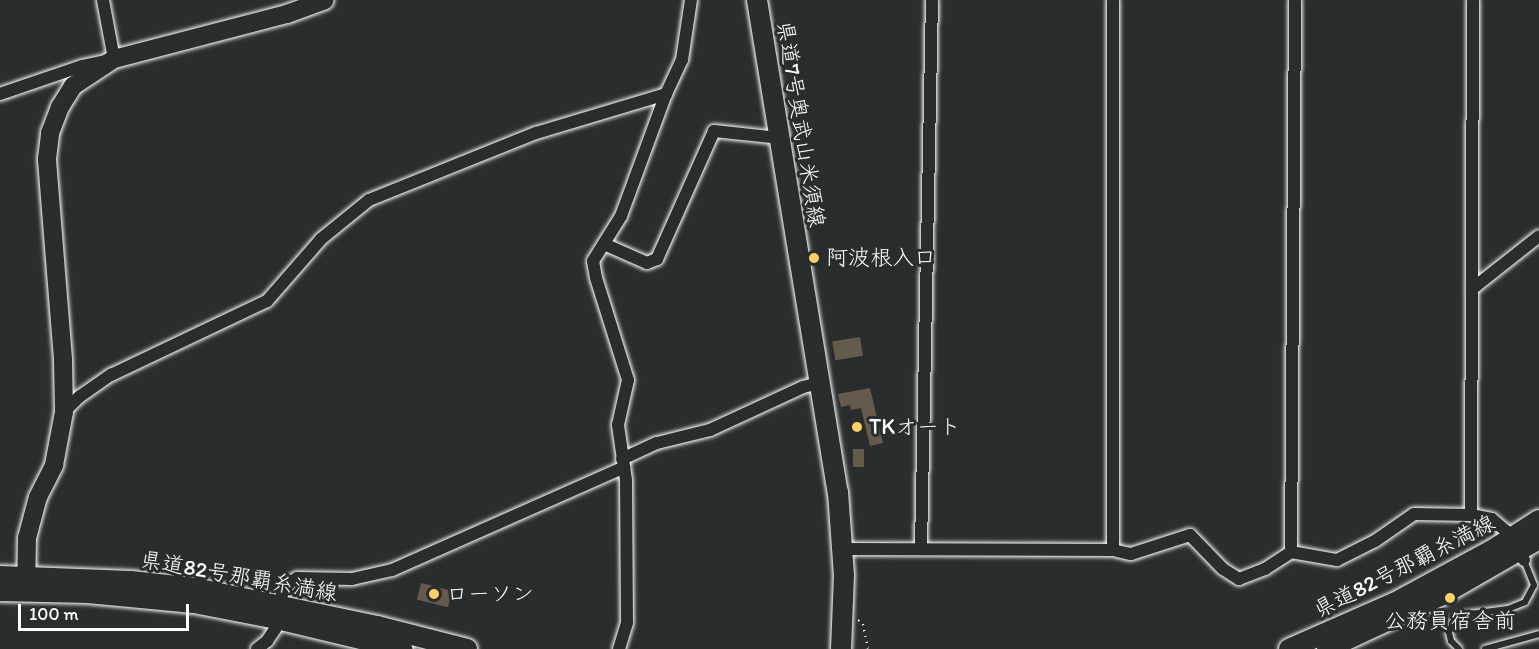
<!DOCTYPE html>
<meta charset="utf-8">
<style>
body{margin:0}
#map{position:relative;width:1539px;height:649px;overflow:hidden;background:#2a2d2e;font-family:Itim,"Klee One",sans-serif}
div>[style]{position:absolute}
.building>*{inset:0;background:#655b4d;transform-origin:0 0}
.path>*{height:2px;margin-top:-1px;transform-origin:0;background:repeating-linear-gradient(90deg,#fff 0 1.5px,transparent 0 6px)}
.roads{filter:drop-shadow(0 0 2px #fff) drop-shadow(0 0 2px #fff)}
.lane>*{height:6px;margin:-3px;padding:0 3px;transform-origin:3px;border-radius:3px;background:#2a2d2e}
.street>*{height:12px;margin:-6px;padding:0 6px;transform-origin:6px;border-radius:6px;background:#2a2d2e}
.secondary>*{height:18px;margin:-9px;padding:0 9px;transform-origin:9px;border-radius:9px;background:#2a2d2e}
.primary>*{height:20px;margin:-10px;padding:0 10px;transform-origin:10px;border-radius:10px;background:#2a2d2e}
.dots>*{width:16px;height:16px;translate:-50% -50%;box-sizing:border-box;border:3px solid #2a2d2e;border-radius:50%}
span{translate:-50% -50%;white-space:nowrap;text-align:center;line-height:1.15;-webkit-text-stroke:6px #2a2d2e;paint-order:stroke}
.street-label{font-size:22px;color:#fff}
.poi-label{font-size:22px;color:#fff}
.left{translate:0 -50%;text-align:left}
.scale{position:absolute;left:18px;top:604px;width:171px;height:27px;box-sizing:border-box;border:3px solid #fff;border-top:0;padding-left:8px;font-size:18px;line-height:21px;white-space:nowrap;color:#fff;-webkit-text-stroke:4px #2a2d2e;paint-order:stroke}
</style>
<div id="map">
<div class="building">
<div style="left:860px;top:337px;width:19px;height:28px;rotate:81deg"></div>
<div style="clip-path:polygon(870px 388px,883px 443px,870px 446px,861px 408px,851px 410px,850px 405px,841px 407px,838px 394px)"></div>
<div style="left:853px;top:449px;width:11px;height:18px"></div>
<div style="left:421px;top:583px;width:32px;height:17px;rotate:14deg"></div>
</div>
<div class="path">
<div style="left:858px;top:620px;width:6px;rotate:39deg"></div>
<div style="left:863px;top:624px;width:25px;rotate:79deg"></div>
</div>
<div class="roads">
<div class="lane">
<div style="left:1459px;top:649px;width:11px;rotate:-135deg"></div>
<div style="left:1451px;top:641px;width:9px;rotate:-103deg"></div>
<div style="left:1449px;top:632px;width:15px;rotate:-67deg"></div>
<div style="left:1455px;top:618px;width:9px;rotate:-21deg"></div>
<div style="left:1463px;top:615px;width:45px;rotate:-7.6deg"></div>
<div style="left:1508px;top:609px;width:18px;rotate:-22deg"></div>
<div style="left:1525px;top:602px;width:19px;rotate:-62deg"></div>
<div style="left:1534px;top:585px;width:27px;rotate:-112deg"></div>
<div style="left:1485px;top:649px;width:56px;rotate:-15.5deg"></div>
</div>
<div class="street">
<div style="left:0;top:94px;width:87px;rotate:-18.9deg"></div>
<div style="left:82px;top:66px;width:33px;rotate:-12deg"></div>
<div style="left:114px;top:59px;width:60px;rotate:-100.6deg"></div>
<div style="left:604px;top:244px;width:47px;rotate:23.8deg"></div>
<div style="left:647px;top:263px;width:11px;rotate:-22deg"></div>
<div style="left:657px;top:259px;width:140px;rotate:-66deg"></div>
<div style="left:714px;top:131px;width:65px;rotate:6.1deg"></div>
<div style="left:1472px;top:289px;width:85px;rotate:-38.3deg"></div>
<div style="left:64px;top:412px;width:21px;rotate:-45deg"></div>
<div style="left:79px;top:397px;width:39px;rotate:-35deg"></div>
<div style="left:111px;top:375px;width:173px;rotate:-25.4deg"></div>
<div style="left:267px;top:301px;width:82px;rotate:-48.9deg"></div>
<div style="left:321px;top:239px;width:62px;rotate:-39.1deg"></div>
<div style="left:369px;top:200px;width:180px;rotate:-21.9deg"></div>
<div style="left:536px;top:133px;width:136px;rotate:-16.7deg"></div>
<div style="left:622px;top:459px;width:38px;rotate:-25deg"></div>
<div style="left:657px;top:443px;width:55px;rotate:-13.8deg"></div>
<div style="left:710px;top:430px;width:102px;rotate:-24.8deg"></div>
<div style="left:803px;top:387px;width:16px;rotate:-14deg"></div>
<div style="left:1471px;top:515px;width:515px;rotate:-89.78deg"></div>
<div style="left:921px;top:547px;width:547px;rotate:-88.85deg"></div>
<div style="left:843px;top:549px;width:270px;rotate:0.2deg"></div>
<div style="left:1113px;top:550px;width:18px;rotate:13deg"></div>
<div style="left:1131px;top:554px;width:62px;rotate:-17.9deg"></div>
<div style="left:1190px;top:535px;width:47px;rotate:45.9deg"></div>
<div style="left:1223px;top:569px;width:19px;rotate:32deg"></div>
<div style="left:1239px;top:579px;width:28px;rotate:-21deg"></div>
<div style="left:1265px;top:569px;width:31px;rotate:-33deg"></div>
<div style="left:1291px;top:552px;width:47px;rotate:9.9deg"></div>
<div style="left:1337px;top:560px;width:42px;rotate:-26.6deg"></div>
<div style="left:1375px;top:541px;width:47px;rotate:-34.7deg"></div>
<div style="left:1414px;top:514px;width:57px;rotate:1deg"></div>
<div style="left:1471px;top:515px;width:21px;rotate:11deg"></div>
<div style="left:1492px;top:519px;width:18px;rotate:41deg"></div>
<div style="left:1506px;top:531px;width:34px;rotate:58deg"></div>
<div style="left:1113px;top:550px;width:550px;rotate:-90deg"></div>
<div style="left:1291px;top:552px;width:552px;rotate:-89.58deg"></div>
<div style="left:257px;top:649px;width:13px;rotate:-39deg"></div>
<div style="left:267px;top:641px;width:14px;rotate:-56deg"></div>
<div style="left:275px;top:629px;width:36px;rotate:-79deg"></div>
<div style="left:282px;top:594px;width:10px;rotate:-61deg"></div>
<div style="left:287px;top:585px;width:12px;rotate:-35deg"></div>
<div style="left:297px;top:578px;width:55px;rotate:1deg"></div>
<div style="left:352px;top:579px;width:41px;rotate:-12.7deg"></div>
<div style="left:392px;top:570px;width:254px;rotate:-23.9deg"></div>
<div style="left:619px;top:649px;width:28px;rotate:-73deg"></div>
<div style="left:627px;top:622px;width:142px;rotate:-90.4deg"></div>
<div style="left:626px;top:480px;width:56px;rotate:-98.3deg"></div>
<div style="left:618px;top:425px;width:46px;rotate:-77.5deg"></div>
<div style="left:628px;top:380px;width:107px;rotate:-107.4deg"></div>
<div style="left:596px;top:278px;width:17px;rotate:-100deg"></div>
<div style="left:593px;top:261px;width:53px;rotate:-58.1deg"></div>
<div style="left:621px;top:216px;width:130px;rotate:-69.8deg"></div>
<div style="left:666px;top:94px;width:38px;rotate:-65deg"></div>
<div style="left:682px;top:60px;width:61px;rotate:-81.5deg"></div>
</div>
<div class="secondary">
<div style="left:26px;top:591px;width:53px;rotate:-88.9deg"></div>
<div style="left:27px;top:538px;width:42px;rotate:-75deg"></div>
<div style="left:38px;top:497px;width:36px;rotate:-63deg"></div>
<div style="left:54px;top:465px;width:54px;rotate:-79.3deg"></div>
<div style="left:64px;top:412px;width:53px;rotate:-91.1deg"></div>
<div style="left:63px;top:359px;width:201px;rotate:-94.6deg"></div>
<div style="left:47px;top:159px;width:26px;rotate:-83deg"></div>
<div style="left:50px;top:133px;width:28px;rotate:-69deg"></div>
<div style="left:60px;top:107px;width:25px;rotate:-58deg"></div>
<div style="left:73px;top:86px;width:49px;rotate:-33.4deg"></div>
<div style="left:114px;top:59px;width:179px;rotate:-14.6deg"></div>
<div style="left:287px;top:14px;width:40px;rotate:-20.2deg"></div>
</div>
<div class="primary">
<div style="left:757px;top:0;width:499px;rotate:80.7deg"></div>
<div style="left:838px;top:492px;width:83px;rotate:85.9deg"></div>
<div style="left:844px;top:575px;width:74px;rotate:92.3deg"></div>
<div style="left:0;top:576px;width:131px;rotate:2.2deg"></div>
<div style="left:131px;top:581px;width:64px;rotate:6.2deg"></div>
<div style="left:195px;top:588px;width:186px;rotate:11.8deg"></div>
<div style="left:377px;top:626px;width:93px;rotate:14.3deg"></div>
<div style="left:0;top:591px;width:88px;rotate:1.3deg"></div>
<div style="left:88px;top:593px;width:106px;rotate:5.4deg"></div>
<div style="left:194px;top:603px;width:85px;rotate:10.9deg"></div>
<div style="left:277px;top:619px;width:129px;rotate:13.5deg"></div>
<div style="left:1289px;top:649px;width:115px;rotate:-23.7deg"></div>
<div style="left:1394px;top:603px;width:117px;rotate:-28.5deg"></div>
<div style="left:1497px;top:547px;width:50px;rotate:-32.7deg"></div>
<div style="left:1327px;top:649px;width:125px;rotate:-25.1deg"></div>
<div style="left:1440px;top:596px;width:114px;rotate:-29.9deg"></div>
</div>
</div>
<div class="dots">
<div style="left:814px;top:258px;background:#ffd166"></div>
<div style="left:857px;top:427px;background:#ffd166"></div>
<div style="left:434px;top:594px;background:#ffd166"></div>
<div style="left:1450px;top:598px;background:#ffd166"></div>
</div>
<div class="street-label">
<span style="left:801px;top:124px;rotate:81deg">県道7号奥武山米須線</span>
<span style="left:1404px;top:566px;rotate:-27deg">県道82号那覇糸満線</span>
<span style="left:239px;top:576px;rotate:10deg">県道82号那覇糸満線</span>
</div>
<div class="poi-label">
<span class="left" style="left:826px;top:258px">阿波根入口</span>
<span class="left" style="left:869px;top:427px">TKオート</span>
<span class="left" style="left:446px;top:594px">ローソン</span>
<span style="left:1450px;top:621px">公務員宿舎前</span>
</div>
<div class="scale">100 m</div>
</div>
